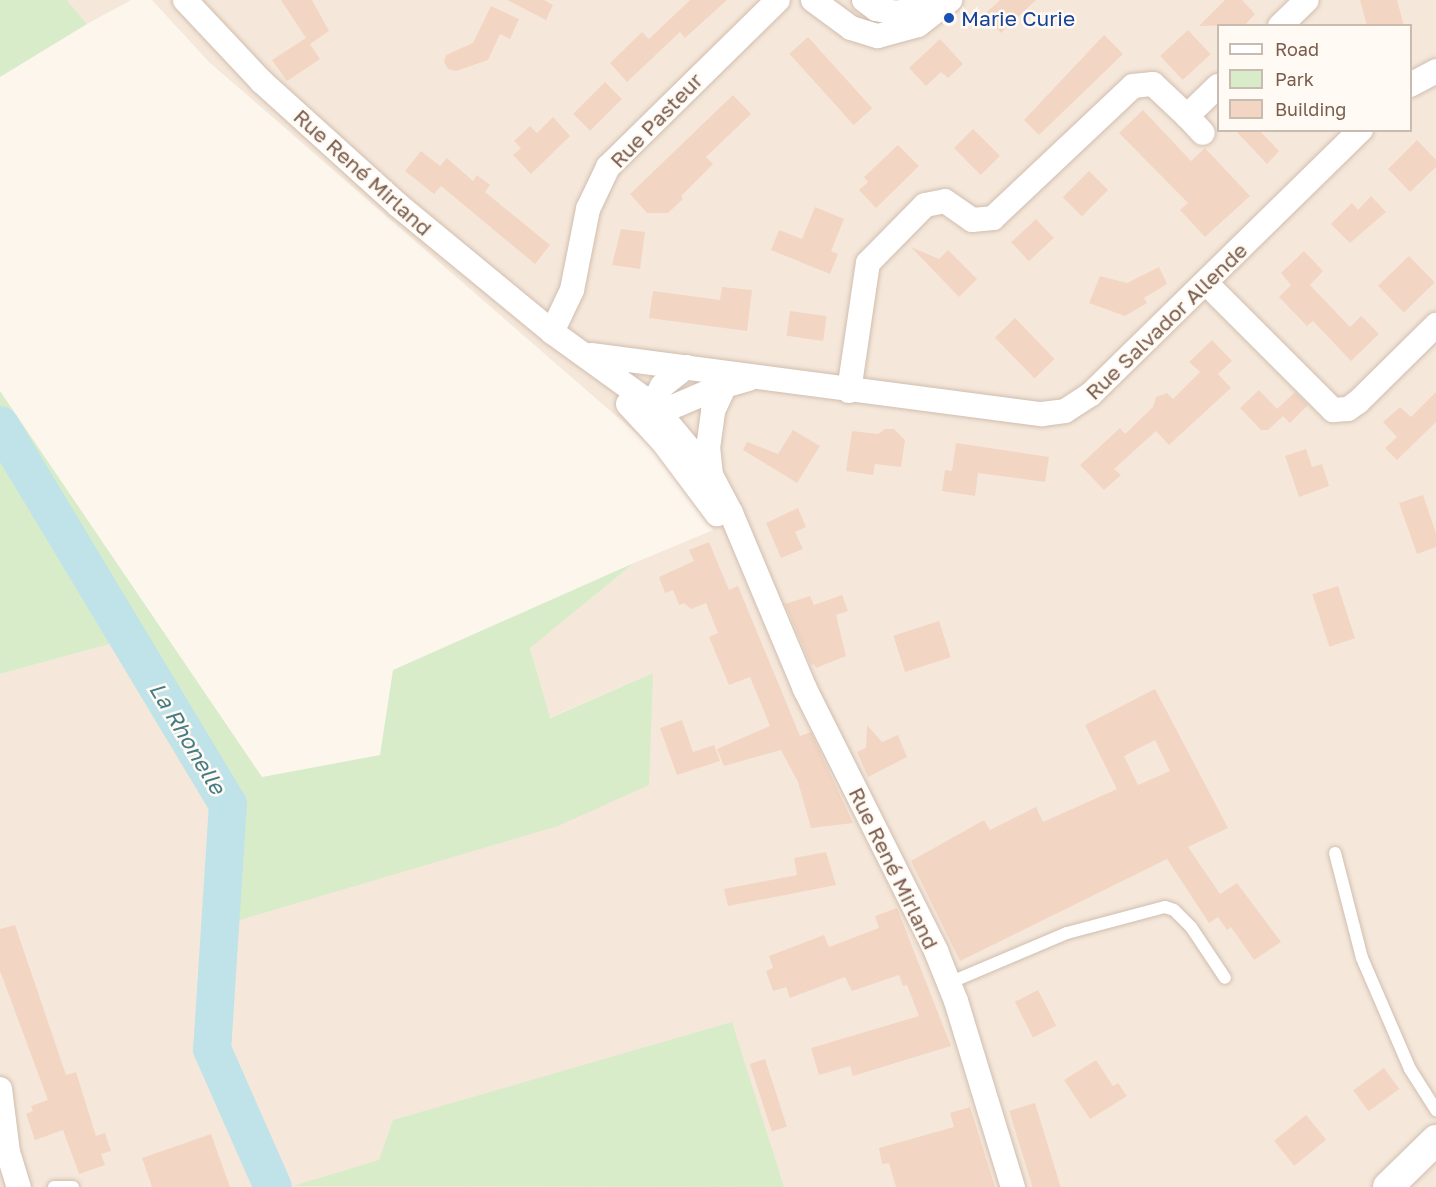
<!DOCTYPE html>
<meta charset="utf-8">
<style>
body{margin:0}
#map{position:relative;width:1436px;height:1187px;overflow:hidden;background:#fdf6ec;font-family:"Golos Text",sans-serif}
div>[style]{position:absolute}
.residential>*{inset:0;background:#f5e8da}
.green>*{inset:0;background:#d8ecc9}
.river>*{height:38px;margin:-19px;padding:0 19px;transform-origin:19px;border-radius:19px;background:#bfe3e8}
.building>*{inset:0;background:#f3d5c3;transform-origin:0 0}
.roads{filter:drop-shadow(0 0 2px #d1beb0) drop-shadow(0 0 2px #d1beb0)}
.service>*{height:12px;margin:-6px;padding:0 6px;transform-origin:6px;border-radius:6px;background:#fff}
.minor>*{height:24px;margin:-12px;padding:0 12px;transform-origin:12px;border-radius:12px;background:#fff}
.tertiary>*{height:30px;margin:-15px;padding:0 15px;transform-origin:15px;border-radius:15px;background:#fff}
.dots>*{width:16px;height:16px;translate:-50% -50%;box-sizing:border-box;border:3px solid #fffaf3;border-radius:50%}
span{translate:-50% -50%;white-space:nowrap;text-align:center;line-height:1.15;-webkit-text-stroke:5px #fffaf3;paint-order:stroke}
.transit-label{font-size:21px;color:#164399}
.left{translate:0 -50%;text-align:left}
.street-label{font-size:21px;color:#7a5c4d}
.water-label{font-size:22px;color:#437c86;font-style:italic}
.legend{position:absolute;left:1217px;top:24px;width:195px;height:108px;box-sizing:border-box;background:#fffaf3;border:2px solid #cabbb1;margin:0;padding:8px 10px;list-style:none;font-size:18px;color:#7a5c4d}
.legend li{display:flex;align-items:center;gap:12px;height:30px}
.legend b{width:30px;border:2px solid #cabbb1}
</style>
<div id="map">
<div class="residential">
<div style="clip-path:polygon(67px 0,131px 0,87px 24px)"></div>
<div style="clip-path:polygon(evenodd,152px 0,1436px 0,1436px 1187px,0 1187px,0 674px,121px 641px,211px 798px,209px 928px,653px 673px,549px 718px,530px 647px,634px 563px,713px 530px,653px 448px,209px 62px,152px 0,1218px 26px,1410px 26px,1410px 130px,1218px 130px,1218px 26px)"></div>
</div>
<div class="green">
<div style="clip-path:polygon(0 0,67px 0,87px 24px,0 77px)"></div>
<div style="clip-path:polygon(0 391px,262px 777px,380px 755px,393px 670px,634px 563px,530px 648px,550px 718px,653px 673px,649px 785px,558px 826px,209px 929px,211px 798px,121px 641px,0 674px)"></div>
<div style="clip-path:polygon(732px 1022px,784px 1187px,293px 1186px,379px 1160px,393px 1120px)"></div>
</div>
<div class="river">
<div style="left:0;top:425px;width:442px;rotate:59deg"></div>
<div style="left:228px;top:804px;width:246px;rotate:93.7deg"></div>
<div style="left:212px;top:1049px;width:151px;rotate:66.2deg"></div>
</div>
<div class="building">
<div style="clip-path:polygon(281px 0,312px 0,329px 31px,310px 44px,320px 59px,287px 81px,272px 60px,306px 38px)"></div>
<div style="clip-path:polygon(507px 0,544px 0,553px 5px,546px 20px)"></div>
<div style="clip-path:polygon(690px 0,727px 0,685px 38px,680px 32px,627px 82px,610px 63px,642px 32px,649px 39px)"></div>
<div style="clip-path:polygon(1000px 0,1036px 0,1001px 33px,984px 15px)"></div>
<div style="clip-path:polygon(1225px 0,1242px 0,1255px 14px,1245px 25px,1199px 26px)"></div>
<div style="clip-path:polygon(1360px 0,1397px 0,1404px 26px,1367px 26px)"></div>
<div style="clip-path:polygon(491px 6px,519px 19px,510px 39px,500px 34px,488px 60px,456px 71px,448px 69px,444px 62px,446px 55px,473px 43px)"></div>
<div style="left:1188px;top:30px;width:33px;height:38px;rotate:47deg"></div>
<div style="clip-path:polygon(1104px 35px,1123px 54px,1039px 135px,1024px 120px)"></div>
<div style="left:808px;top:37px;width:96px;height:25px;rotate:48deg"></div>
<div style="clip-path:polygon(940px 39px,963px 64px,948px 78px,941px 72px,926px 86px,909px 68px)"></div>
<div style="left:605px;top:82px;width:24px;height:45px;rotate:45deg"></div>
<div style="clip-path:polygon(733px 95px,751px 114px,706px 157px,713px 164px,681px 196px,683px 199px,668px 213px,647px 213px,630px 194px)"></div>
<div style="clip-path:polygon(1143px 110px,1191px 161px,1205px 148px,1250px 196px,1205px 237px,1180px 210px,1188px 203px,1119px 133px)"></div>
<div style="clip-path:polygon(553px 117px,570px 136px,531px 174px,513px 155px,521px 148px,514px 141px,530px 126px,537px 133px)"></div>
<div style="left:973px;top:129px;width:38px;height:27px;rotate:45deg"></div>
<div style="clip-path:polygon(1235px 130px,1259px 130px,1279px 151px,1267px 164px)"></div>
<div style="clip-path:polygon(1417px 140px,1436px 160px,1436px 167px,1410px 192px,1388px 169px)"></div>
<div style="clip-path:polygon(898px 145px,919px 166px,876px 208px,859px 190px,868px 182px,864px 177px)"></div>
<div style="clip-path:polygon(421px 151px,440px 166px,447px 158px,473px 181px,477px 175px,490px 185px,485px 192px,550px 245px,535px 264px,441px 186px,434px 194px,405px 171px)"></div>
<div style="left:1089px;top:171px;width:27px;height:37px;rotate:45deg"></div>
<div style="clip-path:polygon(1371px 196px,1386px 212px,1350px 243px,1331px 224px,1352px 203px,1358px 210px)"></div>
<div style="clip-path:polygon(815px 207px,844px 219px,831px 251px,838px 254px,830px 274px,771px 250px,779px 230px,802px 239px)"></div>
<div style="left:1036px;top:219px;width:26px;height:34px;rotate:47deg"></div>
<div style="clip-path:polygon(621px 229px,645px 232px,640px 269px,612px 265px)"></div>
<div style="clip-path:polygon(911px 247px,939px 259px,948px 250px,977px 279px,959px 297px)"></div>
<div style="clip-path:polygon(1304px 251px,1323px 271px,1310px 285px,1350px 327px,1361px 316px,1379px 334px,1351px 361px,1313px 321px,1307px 326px,1279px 297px,1291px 285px,1281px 273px)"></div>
<div style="left:1409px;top:256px;width:37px;height:43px;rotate:46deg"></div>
<div style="clip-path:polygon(1159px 267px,1167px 284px,1144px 298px,1147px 303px,1125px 316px,1089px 303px,1100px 276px,1127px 283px)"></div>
<div style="clip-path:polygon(722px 287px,752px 290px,747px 331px,649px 318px,653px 291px,720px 300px)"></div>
<div style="left:790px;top:311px;width:37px;height:25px;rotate:8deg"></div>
<div style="left:1015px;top:318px;width:57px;height:28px;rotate:46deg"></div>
<div style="clip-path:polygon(1212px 340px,1232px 361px,1218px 374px,1231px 388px,1169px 445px,1156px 431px,1114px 469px,1121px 475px,1104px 490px,1080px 465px,1120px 428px,1125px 434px,1153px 407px,1156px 397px,1167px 393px,1173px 399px,1200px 372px,1189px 362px)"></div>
<div style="clip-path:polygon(1259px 390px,1277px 409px,1295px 392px,1308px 405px,1290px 423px,1283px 416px,1268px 430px,1261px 430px,1240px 408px)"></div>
<div style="clip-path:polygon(1436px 392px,1436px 422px,1397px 460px,1385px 448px,1397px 437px,1383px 422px,1400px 407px,1411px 417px)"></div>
<div style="clip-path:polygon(885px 429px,894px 429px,905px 440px,901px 467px,875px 464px,873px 475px,846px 471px,852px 431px,878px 434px)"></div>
<div style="clip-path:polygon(793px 430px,820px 446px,797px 483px,743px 450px,747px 442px,778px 454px)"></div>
<div style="clip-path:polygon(956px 443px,1049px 457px,1045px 482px,978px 473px,975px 496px,942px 491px,945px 470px,952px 471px)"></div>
<div style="clip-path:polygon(1306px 449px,1312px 467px,1322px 464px,1329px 486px,1299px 497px,1285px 456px)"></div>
<div style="clip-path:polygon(1423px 495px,1436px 533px,1436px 547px,1417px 554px,1399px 503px)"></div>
<div style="clip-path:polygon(798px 508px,806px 527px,795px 532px,803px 549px,781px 558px,766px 523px)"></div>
<div style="clip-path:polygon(709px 542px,729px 590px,738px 586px,800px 736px,811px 732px,853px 823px,811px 828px,798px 782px,781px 750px,724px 766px,717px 749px,770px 726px,750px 677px,729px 685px,709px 637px,718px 633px,706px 603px,691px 609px,684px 603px,679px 605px,673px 590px,665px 593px,659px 577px,694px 561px,689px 550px)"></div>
<div style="left:1338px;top:586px;width:55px;height:27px;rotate:72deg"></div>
<div style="clip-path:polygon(842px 595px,848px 611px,836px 615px,846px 656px,816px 668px,814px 664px,811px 665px,785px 604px,810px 596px,814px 605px)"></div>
<div style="left:939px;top:621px;width:38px;height:48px;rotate:72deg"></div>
<div style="clip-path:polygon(evenodd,1155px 689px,1228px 828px,1188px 847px,1220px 894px,1237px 883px,1281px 942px,1254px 960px,1231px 927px,1227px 930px,1218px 917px,1209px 923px,1167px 859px,960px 961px,911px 861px,984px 820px,990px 830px,1036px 807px,1043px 822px,1117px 789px,1085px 725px,1155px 689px,1155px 740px,1170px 771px,1138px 785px,1124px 756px,1155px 740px)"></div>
<div style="clip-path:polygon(682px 720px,693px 752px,714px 745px,720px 761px,677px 775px,660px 728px)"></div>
<div style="clip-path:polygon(867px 725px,882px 742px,898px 735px,907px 757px,868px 777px,857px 752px,866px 748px)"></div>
<div style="clip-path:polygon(826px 852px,836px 885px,728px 906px,724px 889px,797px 875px,794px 858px)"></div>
<div style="clip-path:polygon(897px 908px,951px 1046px,853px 1076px,850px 1066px,819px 1075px,811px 1048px,919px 1016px,907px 985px,903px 986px,899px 975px,852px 991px,845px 977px,790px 998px,786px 987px,773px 991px,766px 971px,773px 968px,769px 956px,824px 935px,829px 947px,879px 928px,875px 916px)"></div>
<div style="clip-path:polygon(15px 925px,66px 1075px,76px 1072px,96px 1136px,105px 1133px,111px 1151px,101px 1154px,105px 1165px,79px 1174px,63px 1130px,35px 1140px,26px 1114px,33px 1111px,31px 1106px,48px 1100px,0 971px,0 929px)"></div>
<div style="left:1038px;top:990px;width:40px;height:26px;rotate:63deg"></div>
<div style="left:765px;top:1059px;width:71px;height:16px;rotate:72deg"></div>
<div style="clip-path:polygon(1096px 1060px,1113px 1086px,1118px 1083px,1127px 1096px,1090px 1119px,1064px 1080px)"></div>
<div style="left:1384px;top:1068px;width:26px;height:38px;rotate:54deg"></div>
<div style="left:1035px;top:1103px;width:88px;height:27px;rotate:73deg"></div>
<div style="clip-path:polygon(970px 1107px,995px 1187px,896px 1187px,889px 1163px,882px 1164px,879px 1148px,954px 1127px,950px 1113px)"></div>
<div style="left:1306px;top:1115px;width:32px;height:41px;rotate:51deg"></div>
<div style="clip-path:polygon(211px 1134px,230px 1187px,152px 1187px,142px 1158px)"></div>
</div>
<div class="roads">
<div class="service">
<div style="left:1335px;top:853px;width:108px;rotate:75.6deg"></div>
<div style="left:1362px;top:958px;width:121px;rotate:66.6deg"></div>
<div style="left:1410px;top:1069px;width:49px;rotate:57.6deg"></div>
<div style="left:949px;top:983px;width:128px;rotate:-23deg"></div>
<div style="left:1067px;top:933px;width:101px;rotate:-14.9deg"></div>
<div style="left:1165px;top:907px;width:9px;rotate:18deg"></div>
<div style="left:1174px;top:910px;width:24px;rotate:45deg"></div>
<div style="left:1191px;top:927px;width:61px;rotate:56.3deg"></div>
<div style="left:54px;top:1187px;width:19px"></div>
</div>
<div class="minor">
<div style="left:185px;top:0;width:112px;rotate:46.8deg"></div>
<div style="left:262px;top:82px;width:183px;rotate:42.1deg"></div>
<div style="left:398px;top:205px;width:200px;rotate:39.5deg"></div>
<div style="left:552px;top:332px;width:123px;rotate:35.8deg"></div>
<div style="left:652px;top:404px;width:92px;rotate:50.3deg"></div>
<div style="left:711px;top:475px;width:43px;rotate:62.2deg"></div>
<div style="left:731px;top:513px;width:191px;rotate:67.2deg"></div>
<div style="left:805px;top:689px;width:293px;rotate:63.4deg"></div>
<div style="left:936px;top:951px;width:54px;rotate:68.2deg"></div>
<div style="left:956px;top:1001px;width:195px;rotate:73deg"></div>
<div style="left:813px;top:0;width:47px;rotate:36.4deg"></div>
<div style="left:851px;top:28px;width:28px;rotate:17deg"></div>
<div style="left:878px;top:36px;width:41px;rotate:-15.4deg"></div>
<div style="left:918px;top:25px;width:41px;rotate:-38deg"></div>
<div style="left:864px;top:0;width:15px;rotate:37deg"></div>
<div style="left:876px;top:9px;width:20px;rotate:11deg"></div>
<div style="left:896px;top:13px;width:41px;rotate:-11.3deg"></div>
<div style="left:1280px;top:26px;width:37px;rotate:-44deg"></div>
<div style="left:1410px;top:85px;width:30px;rotate:-28deg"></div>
<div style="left:1187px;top:116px;width:23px;rotate:47deg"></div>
<div style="left:1206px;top:283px;width:180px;rotate:45deg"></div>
<div style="left:1333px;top:410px;width:15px;rotate:-4deg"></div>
<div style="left:1348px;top:409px;width:12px;rotate:-35deg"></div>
<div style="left:1358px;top:402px;width:110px;rotate:-44.6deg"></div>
<div style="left:552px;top:332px;width:47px;rotate:-64.5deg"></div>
<div style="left:572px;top:290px;width:83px;rotate:-78.8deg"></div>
<div style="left:588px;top:209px;width:47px;rotate:-64.5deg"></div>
<div style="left:608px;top:167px;width:238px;rotate:-44.5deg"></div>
<div style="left:591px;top:355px;width:455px;rotate:7.5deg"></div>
<div style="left:1042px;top:414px;width:23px;rotate:-7deg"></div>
<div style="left:1065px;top:411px;width:31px;rotate:-33deg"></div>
<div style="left:1091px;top:394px;width:378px;rotate:-44.4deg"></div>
<div style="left:849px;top:391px;width:129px;rotate:-81.6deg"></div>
<div style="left:868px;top:263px;width:81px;rotate:-45.5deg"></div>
<div style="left:925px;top:205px;width:20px;rotate:-11deg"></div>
<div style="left:945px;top:201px;width:33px;rotate:35deg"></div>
<div style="left:972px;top:220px;width:21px;rotate:-5deg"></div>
<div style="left:993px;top:218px;width:192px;rotate:-43.3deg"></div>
<div style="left:1133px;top:86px;width:20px;rotate:-6deg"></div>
<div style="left:1153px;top:84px;width:47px;rotate:43.3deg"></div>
<div style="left:1187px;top:116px;width:43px;rotate:-44.1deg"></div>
<div style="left:628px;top:404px;width:53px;rotate:47.3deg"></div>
<div style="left:664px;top:443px;width:89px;rotate:53.3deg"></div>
<div style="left:645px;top:417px;width:35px;rotate:-61deg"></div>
<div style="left:662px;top:386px;width:31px;rotate:-38deg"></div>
<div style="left:647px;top:418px;width:76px;rotate:-23.2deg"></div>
<div style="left:717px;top:388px;width:33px;rotate:-16deg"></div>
<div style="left:711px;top:475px;width:27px;rotate:-96deg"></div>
<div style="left:708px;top:448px;width:37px;rotate:-82deg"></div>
<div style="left:713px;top:411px;width:29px;rotate:-65deg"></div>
<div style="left:0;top:1089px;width:64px;rotate:82.8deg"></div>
<div style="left:8px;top:1152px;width:37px;rotate:73deg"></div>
</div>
<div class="tertiary">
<div style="left:1388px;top:1187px;width:67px;rotate:-44.4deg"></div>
</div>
</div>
<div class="dots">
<div style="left:949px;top:18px;background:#1a4fb4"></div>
</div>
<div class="transit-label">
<span class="left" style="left:961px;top:18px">Marie Curie</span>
</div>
<div class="street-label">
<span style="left:656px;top:120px;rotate:-46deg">Rue Pasteur</span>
<span style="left:363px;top:172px;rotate:42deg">Rue René Mirland</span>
<span style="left:1166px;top:321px;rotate:-44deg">Rue Salvador Allende</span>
<span style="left:894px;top:868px;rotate:64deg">Rue René Mirland</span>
</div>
<div class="water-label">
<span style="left:188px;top:738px;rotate:59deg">La Rhonelle</span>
</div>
<ul class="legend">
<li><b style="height:8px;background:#fff"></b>Road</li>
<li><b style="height:16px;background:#d8ecc9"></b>Park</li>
<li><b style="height:16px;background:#f3d5c3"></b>Building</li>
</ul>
</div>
